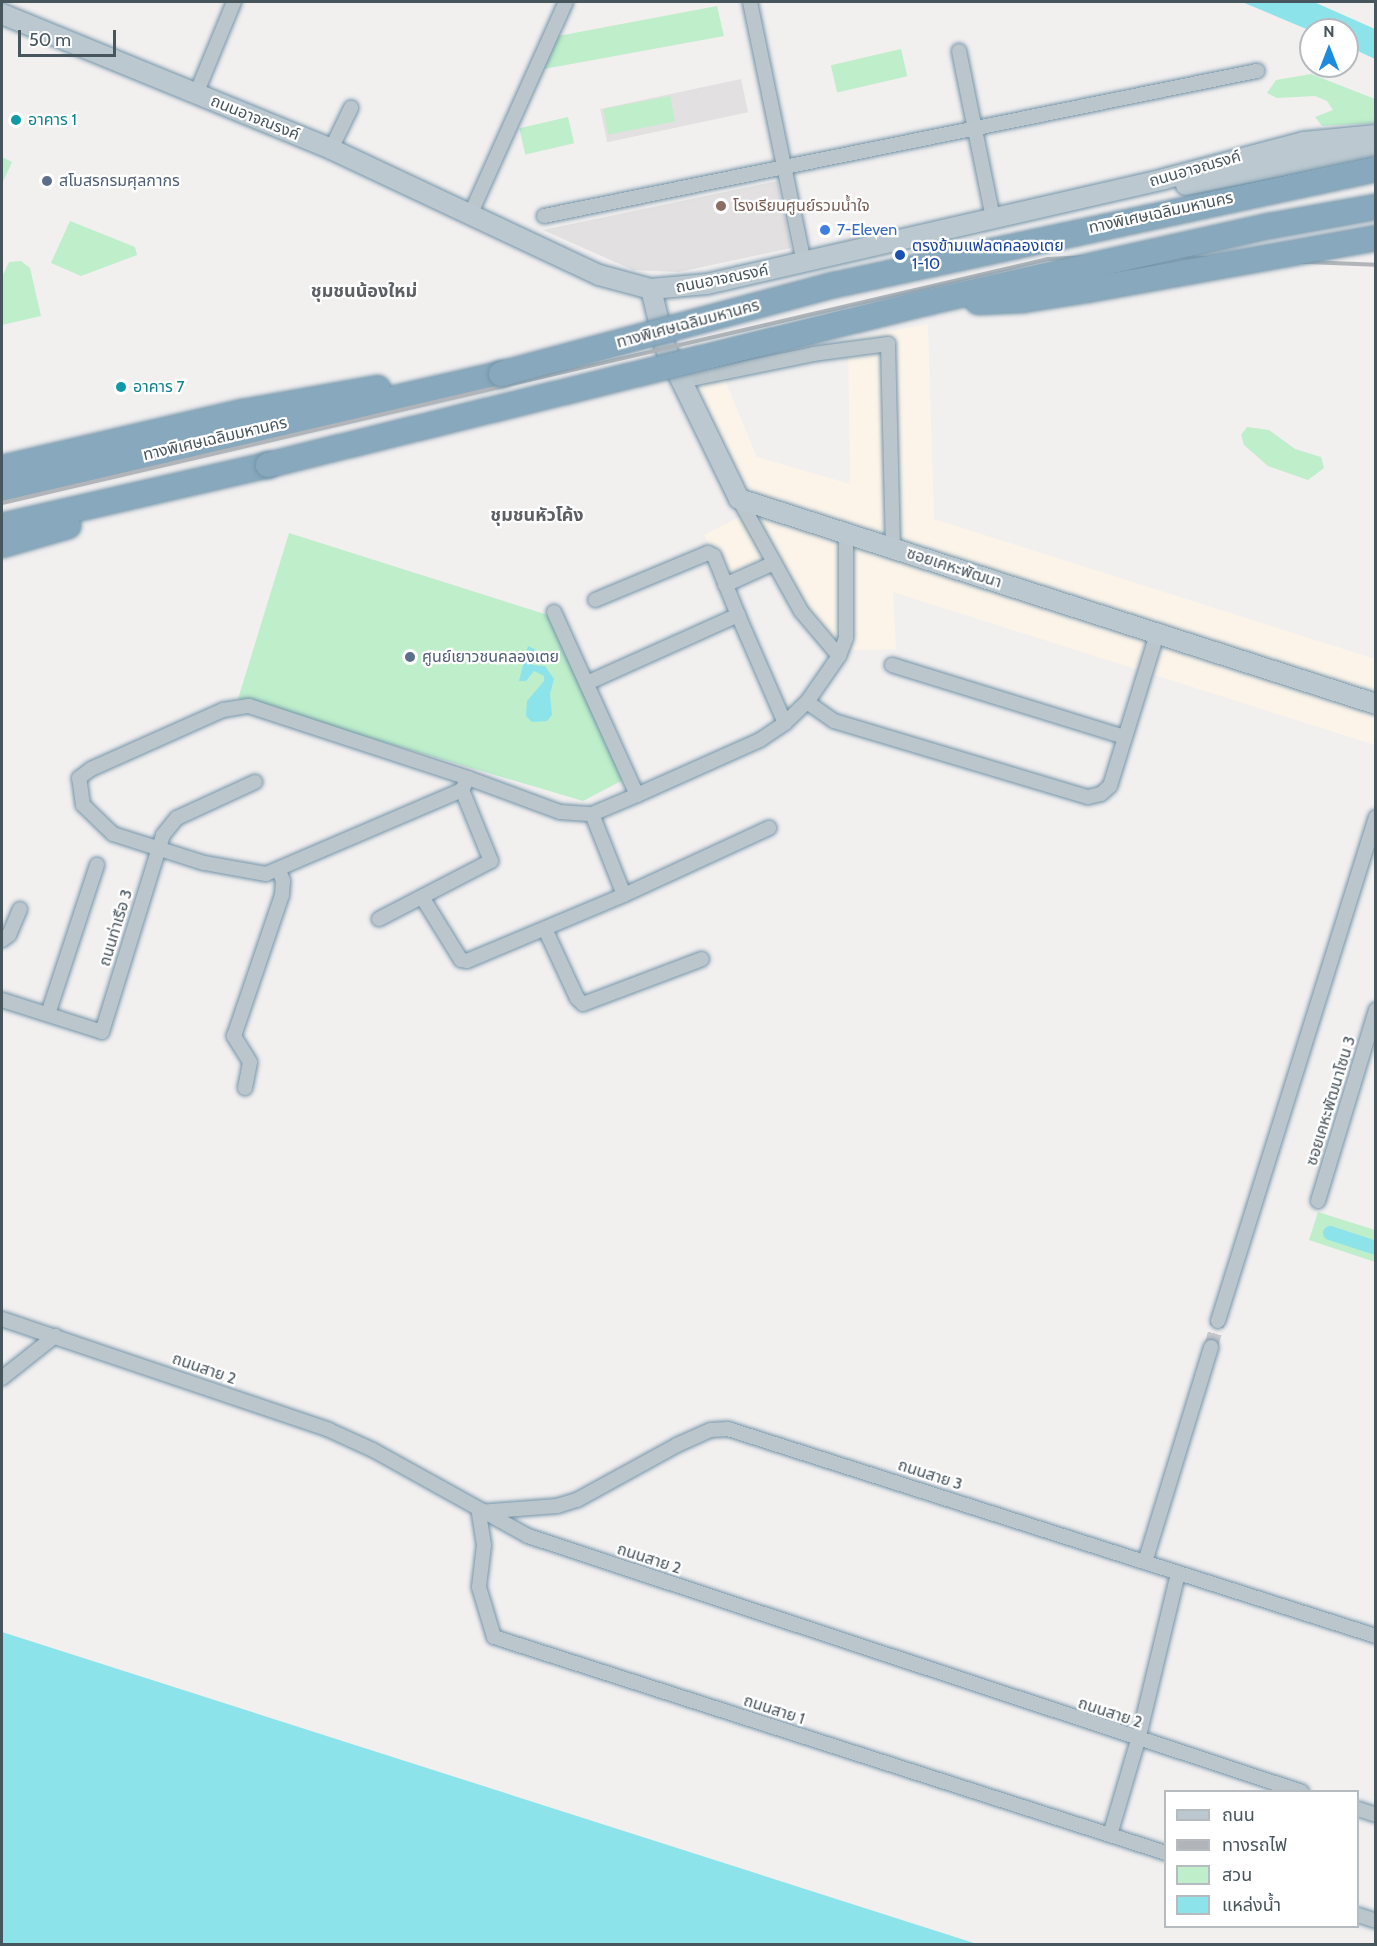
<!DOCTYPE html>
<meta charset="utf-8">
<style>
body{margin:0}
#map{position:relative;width:1377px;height:1946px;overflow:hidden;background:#f2efef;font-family:Cabin,"Noto Sans Thai",sans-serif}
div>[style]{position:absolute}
.commercial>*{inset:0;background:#fcf4e9}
.education>*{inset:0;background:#e2e0e1;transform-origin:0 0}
.green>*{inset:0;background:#beeeca;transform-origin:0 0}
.water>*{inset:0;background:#8ce4ea}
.canal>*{height:14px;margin:-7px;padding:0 7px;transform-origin:7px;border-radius:7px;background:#8ce4ea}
.street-tunnel>*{height:14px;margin-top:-7px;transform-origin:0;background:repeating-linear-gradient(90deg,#c7c8ca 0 14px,transparent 0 21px)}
.roads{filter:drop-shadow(0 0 2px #7394a9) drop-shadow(0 0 2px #7394a9)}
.street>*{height:14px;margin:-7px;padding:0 7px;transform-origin:7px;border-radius:7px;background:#bbc6cc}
.secondary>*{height:20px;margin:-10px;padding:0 10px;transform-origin:10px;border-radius:10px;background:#bbc8d0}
.highway>*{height:24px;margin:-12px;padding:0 12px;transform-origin:12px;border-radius:12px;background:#88a9bd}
.rail>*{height:4px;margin:-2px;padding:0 2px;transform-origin:2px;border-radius:2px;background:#b1b5b9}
.bridges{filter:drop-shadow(0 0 2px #7394a9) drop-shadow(0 0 2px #7394a9)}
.highway-bridge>*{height:24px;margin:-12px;padding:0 12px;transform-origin:12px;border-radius:12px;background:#88a9bd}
.dots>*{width:16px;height:16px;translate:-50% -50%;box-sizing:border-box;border:3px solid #fff;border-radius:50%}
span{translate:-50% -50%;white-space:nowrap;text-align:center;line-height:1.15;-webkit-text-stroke:4.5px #fff;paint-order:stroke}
.street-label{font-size:16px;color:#47555c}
.culture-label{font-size:16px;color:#0d838f}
.left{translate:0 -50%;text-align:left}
.service-label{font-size:16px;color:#4e5e75}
.education-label{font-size:16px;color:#785e54}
.shop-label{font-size:16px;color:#366cbe}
.transit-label{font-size:16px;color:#164399}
.neighbourhood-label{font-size:18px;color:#5c6064;font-weight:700}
.frame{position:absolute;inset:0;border:3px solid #47555c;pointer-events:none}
.legend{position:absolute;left:1164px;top:1790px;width:195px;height:138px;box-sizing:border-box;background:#fff;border:2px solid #b5bbbe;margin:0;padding:8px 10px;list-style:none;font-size:18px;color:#47555c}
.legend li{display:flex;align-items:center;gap:12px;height:30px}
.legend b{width:30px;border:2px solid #b5bbbe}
.north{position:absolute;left:1299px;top:18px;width:60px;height:60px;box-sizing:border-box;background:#fff;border:2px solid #b5bbbe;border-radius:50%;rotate:0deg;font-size:16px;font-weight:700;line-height:24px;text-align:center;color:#47555c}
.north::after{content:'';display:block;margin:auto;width:21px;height:27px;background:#1d8cde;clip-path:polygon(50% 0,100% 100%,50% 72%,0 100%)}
.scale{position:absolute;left:18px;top:30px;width:98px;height:27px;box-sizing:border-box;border:3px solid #47555c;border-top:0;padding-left:8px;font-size:18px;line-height:21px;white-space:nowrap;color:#47555c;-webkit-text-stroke:4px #fff;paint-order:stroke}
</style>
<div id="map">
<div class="commercial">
<div style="clip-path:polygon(928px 324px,934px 519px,1375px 659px,1375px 745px,893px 592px,896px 649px,827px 651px,767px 561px,728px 579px,704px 535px,743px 515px,676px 375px,719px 366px,757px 457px,850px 484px,848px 340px)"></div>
</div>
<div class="education">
<div style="left:741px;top:79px;width:34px;height:144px;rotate:78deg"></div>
<div style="clip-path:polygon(777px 181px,791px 248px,679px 272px,633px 270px,543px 230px)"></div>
</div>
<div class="green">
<div style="clip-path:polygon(717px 6px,724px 36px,544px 69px,558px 36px)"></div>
<div style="left:901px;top:49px;width:28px;height:72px;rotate:77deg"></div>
<div style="clip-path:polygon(1311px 74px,1375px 99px,1375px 123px,1322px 126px,1315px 117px,1333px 110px,1327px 101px,1315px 96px,1277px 98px,1267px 93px,1276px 80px)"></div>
<div style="left:670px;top:96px;width:26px;height:68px;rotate:79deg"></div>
<div style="left:568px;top:117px;width:27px;height:50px;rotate:77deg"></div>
<div style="clip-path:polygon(2px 157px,12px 162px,2px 184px)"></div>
<div style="clip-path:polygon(70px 221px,135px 247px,137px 255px,81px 276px,51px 263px)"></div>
<div style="clip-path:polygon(21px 261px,30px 268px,41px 316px,2px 325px,2px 277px,9px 262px)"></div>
<div style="clip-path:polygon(1247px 427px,1269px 430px,1295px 449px,1321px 457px,1324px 468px,1308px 480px,1268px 466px,1244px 445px,1241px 435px)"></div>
<div style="clip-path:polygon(289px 533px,551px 616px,625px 779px,583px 801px,238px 699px)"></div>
<div style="clip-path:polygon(1318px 1212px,1375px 1230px,1375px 1262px,1309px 1240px)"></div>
</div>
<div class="water">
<div style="clip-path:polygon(1242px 2px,1314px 2px,1375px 29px,1375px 59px,1347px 46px,1347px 30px,1311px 31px)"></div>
<div style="clip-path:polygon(528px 646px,536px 650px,532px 665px,545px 666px,554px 679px,550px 694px,552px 715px,547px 721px,532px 722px,526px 716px,527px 701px,544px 681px,544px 676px,534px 671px,526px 681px,519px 681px)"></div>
<div style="clip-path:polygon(2px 1632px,977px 1944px,2px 1944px)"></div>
</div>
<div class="canal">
<div style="left:1330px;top:1233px;width:48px;rotate:18.1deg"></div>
</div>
<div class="street-tunnel">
<div style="left:1211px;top:1347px;width:27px;rotate:-75deg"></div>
</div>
<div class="roads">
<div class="street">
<div style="left:750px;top:2px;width:266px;rotate:78.3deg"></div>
<div style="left:959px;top:51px;width:170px;rotate:78.5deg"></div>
<div style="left:196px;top:94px;width:100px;rotate:-67.6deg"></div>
<div style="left:331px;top:149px;width:46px;rotate:-64deg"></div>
<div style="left:471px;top:213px;width:231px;rotate:-65.8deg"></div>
<div style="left:544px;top:216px;width:728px;rotate:-11.5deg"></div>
<div style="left:682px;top:381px;width:134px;rotate:-11.6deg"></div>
<div style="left:813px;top:354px;width:76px;rotate:-7.6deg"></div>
<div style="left:888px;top:344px;width:205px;rotate:88.6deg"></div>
<div style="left:725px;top:585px;width:54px;rotate:-24.2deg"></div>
<div style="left:554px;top:612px;width:201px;rotate:65.6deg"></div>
<div style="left:738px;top:615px;width:118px;rotate:66.5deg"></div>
<div style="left:839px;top:656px;width:19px;rotate:-69deg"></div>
<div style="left:846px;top:638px;width:104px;rotate:-90deg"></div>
<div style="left:892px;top:665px;width:243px;rotate:17.2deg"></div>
<div style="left:587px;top:683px;width:166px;rotate:-24.2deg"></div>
<div style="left:738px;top:615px;width:64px;rotate:-112.1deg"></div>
<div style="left:714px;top:556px;width:7px;rotate:-153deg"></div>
<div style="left:708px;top:553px;width:122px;rotate:157.4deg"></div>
<div style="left:807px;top:702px;width:33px;rotate:35deg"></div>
<div style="left:834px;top:721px;width:265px;rotate:16.7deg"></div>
<div style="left:1088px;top:797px;width:13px;rotate:-13deg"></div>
<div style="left:1101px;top:794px;width:12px;rotate:-42deg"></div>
<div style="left:1110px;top:786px;width:159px;rotate:-72.8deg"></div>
<div style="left:468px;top:778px;width:13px;rotate:117deg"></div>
<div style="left:462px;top:790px;width:213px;rotate:156.8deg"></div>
<div style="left:266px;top:874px;width:63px;rotate:-169.9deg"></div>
<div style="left:204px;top:863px;width:96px;rotate:-162.3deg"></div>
<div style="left:113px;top:834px;width:42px;rotate:-136deg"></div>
<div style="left:83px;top:805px;width:27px;rotate:-98deg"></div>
<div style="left:79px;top:778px;width:15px;rotate:-37deg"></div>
<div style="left:91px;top:769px;width:145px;rotate:-24.1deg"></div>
<div style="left:223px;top:710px;width:26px;rotate:-9deg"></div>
<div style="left:249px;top:706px;width:231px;rotate:18.2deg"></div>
<div style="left:468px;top:778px;width:98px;rotate:20.3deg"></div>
<div style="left:560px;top:812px;width:32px;rotate:4deg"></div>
<div style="left:592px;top:814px;width:49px;rotate:-22.9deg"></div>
<div style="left:637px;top:795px;width:135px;rotate:-24.1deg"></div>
<div style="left:760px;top:740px;width:30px;rotate:-34deg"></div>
<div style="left:785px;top:723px;width:30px;rotate:-44deg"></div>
<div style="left:807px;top:702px;width:56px;rotate:-55.2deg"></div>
<div style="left:839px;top:656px;width:59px;rotate:-130.2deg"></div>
<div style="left:801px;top:611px;width:128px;rotate:-119deg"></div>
<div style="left:592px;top:814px;width:87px;rotate:68.4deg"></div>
<div style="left:624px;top:895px;width:160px;rotate:-24.8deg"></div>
<div style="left:422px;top:897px;width:74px;rotate:58.2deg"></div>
<div style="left:461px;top:960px;width:6px;rotate:9deg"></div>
<div style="left:467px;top:961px;width:170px;rotate:-22.8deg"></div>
<div style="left:379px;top:919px;width:126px;rotate:-27.4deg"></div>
<div style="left:491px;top:861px;width:77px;rotate:-112.2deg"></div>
<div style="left:545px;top:929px;width:76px;rotate:65.1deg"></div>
<div style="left:577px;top:998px;width:8px;rotate:45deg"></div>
<div style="left:583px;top:1004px;width:127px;rotate:-20.7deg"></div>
<div style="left:2px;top:940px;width:9px;rotate:-36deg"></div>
<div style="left:9px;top:935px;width:28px;rotate:-67deg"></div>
<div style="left:2px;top:1000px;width:105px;rotate:17.7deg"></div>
<div style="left:102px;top:1032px;width:206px;rotate:-72.8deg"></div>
<div style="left:163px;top:835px;width:22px;rotate:-51deg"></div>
<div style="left:177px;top:818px;width:86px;rotate:-24.8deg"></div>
<div style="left:48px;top:1014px;width:157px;rotate:-71.8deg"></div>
<div style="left:245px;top:1088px;width:26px;rotate:-79deg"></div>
<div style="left:250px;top:1062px;width:31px;rotate:-122deg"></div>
<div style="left:234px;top:1036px;width:149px;rotate:-71.2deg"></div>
<div style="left:282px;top:895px;width:14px;rotate:-86deg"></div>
<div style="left:283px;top:881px;width:12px;rotate:-110deg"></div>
<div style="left:1318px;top:1201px;width:200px;rotate:-73.1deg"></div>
<div style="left:2px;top:1319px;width:345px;rotate:18.7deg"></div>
<div style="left:329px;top:1430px;width:48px;rotate:24.4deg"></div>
<div style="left:373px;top:1450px;width:177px;rotate:29deg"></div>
<div style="left:528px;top:1536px;width:815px;rotate:18.3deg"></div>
<div style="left:1218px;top:1321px;width:528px;rotate:-72.59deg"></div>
<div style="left:2px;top:1378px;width:68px;rotate:-38.4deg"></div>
<div style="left:1145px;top:1562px;width:225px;rotate:-72.9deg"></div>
<div style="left:1358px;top:1809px;width:19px;rotate:18deg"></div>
<div style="left:1110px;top:1835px;width:99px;rotate:-73.6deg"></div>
<div style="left:1138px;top:1740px;width:172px;rotate:-76.5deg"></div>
<div style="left:1166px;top:1853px;width:706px;rotate:-162.18deg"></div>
<div style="left:494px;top:1637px;width:52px;rotate:-106.7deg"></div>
<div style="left:479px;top:1587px;width:42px;rotate:-83.2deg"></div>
<div style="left:484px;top:1545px;width:33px;rotate:-99deg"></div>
<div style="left:479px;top:1512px;width:78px;rotate:-4.4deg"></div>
<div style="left:557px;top:1506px;width:21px;rotate:-17deg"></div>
<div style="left:577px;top:1500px;width:114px;rotate:-28.8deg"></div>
<div style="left:677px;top:1445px;width:37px;rotate:-24deg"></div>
<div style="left:711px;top:1430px;width:17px;rotate:-3deg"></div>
<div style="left:728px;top:1429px;width:680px;rotate:17.72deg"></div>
<div style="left:1358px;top:1915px;width:19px;rotate:18deg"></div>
</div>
<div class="secondary">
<div style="left:2px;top:14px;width:356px;rotate:22.3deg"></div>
<div style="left:331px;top:149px;width:296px;rotate:25.2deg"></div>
<div style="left:599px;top:275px;width:54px;rotate:15.1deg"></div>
<div style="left:651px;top:289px;width:56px;rotate:-5.1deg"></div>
<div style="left:707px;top:284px;width:469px;rotate:-12.9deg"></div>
<div style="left:1164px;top:179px;width:145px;rotate:-14.8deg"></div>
<div style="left:1304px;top:142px;width:72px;rotate:-5.6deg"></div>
<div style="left:1186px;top:185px;width:123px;rotate:-11.2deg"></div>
<div style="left:1307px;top:161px;width:69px;rotate:-5.8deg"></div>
<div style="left:651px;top:289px;width:60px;rotate:76.4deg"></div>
<div style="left:665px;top:347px;width:169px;rotate:64deg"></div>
<div style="left:739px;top:499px;width:669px;rotate:17.84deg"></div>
</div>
<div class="highway">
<div style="left:2px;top:468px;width:247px;rotate:-13.1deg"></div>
<div style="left:243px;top:412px;width:137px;rotate:-10.1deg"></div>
<div style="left:2px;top:488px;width:512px;rotate:-12.87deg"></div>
<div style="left:2px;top:526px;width:273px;rotate:-12.9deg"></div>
<div style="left:2px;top:545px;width:69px;rotate:-16.1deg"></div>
</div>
</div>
<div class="rail">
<div style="left:2px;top:503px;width:1074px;rotate:-13.13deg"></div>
<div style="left:1048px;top:259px;width:82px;rotate:-2.8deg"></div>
<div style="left:1130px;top:255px;width:246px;rotate:2.3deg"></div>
</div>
<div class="bridges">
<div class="highway-bridge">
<div style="left:978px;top:302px;width:45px;rotate:-2.5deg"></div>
<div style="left:1023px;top:300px;width:65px;rotate:-8.9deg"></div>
<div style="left:1087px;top:290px;width:294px;rotate:-10.2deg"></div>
<div style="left:501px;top:374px;width:345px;rotate:-15deg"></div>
<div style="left:834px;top:285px;width:554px;rotate:-12.08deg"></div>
<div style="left:268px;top:465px;width:681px;rotate:-13.85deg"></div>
<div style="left:929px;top:302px;width:349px;rotate:-12.6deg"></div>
<div style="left:1270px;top:226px;width:108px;rotate:-10.2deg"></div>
</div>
</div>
<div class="dots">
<div style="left:16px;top:120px;background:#0f9aa8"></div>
<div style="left:47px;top:181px;background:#5c6f8a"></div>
<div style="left:721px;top:206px;background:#8d6e63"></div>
<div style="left:825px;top:230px;background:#3f7fe0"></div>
<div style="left:900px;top:255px;background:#1a4fb4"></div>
<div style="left:121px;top:387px;background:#0f9aa8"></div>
<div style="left:410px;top:657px;background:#5c6f8a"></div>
</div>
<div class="street-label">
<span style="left:255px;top:118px;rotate:22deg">ถนนอาจณรงค์</span>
<span style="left:1195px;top:169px;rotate:-16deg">ถนนอาจณรงค์</span>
<span style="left:1161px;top:213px;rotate:-12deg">ทางพิเศษเฉลิมมหานคร</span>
<span style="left:722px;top:279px;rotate:-11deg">ถนนอาจณรงค์</span>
<span style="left:688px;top:324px;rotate:-15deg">ทางพิเศษเฉลิมมหานคร</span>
<span style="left:215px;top:439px;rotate:-13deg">ทางพิเศษเฉลิมมหานคร</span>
<span style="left:954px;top:568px;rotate:18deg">ซอยเคหะพัฒนา</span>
<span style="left:116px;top:928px;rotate:-73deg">ถนนท่าเรือ 3</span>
<span style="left:1331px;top:1101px;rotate:-73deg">ซอยเคหะพัฒนาโซน 3</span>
<span style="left:204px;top:1369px;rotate:19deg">ถนนสาย 2</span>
<span style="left:930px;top:1475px;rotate:18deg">ถนนสาย 3</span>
<span style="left:649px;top:1559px;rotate:18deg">ถนนสาย 2</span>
<span style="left:774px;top:1710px;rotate:18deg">ถนนสาย 1</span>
<span style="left:1110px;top:1713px;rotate:18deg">ถนนสาย 2</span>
</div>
<div class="culture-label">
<span class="left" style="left:28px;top:120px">อาคาร 1</span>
<span class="left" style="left:133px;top:387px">อาคาร 7</span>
</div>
<div class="service-label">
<span class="left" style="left:59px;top:181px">สโมสรกรมศุลกากร</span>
<span class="left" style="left:422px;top:657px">ศูนย์เยาวชนคลองเตย</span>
</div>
<div class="education-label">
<span class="left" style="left:733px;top:206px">โรงเรียนศูนย์รวมน้ำใจ</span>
</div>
<div class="shop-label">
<span class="left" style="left:837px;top:230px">7-Eleven</span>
</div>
<div class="transit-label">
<span class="left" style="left:912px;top:255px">ตรงข้ามแฟลตคลองเตย<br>1-10</span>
</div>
<div class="neighbourhood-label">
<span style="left:364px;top:291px">ชุมชนน้องใหม่</span>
<span style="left:537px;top:515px">ชุมชนหัวโค้ง</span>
</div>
<div class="frame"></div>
<ul class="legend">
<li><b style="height:8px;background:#bbc8d0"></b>ถนน</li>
<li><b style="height:8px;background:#b1b5b9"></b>ทางรถไฟ</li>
<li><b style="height:16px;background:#beeeca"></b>สวน</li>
<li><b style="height:16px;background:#8ce4ea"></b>แหล่งน้ำ</li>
</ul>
<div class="north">N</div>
<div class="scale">50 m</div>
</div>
